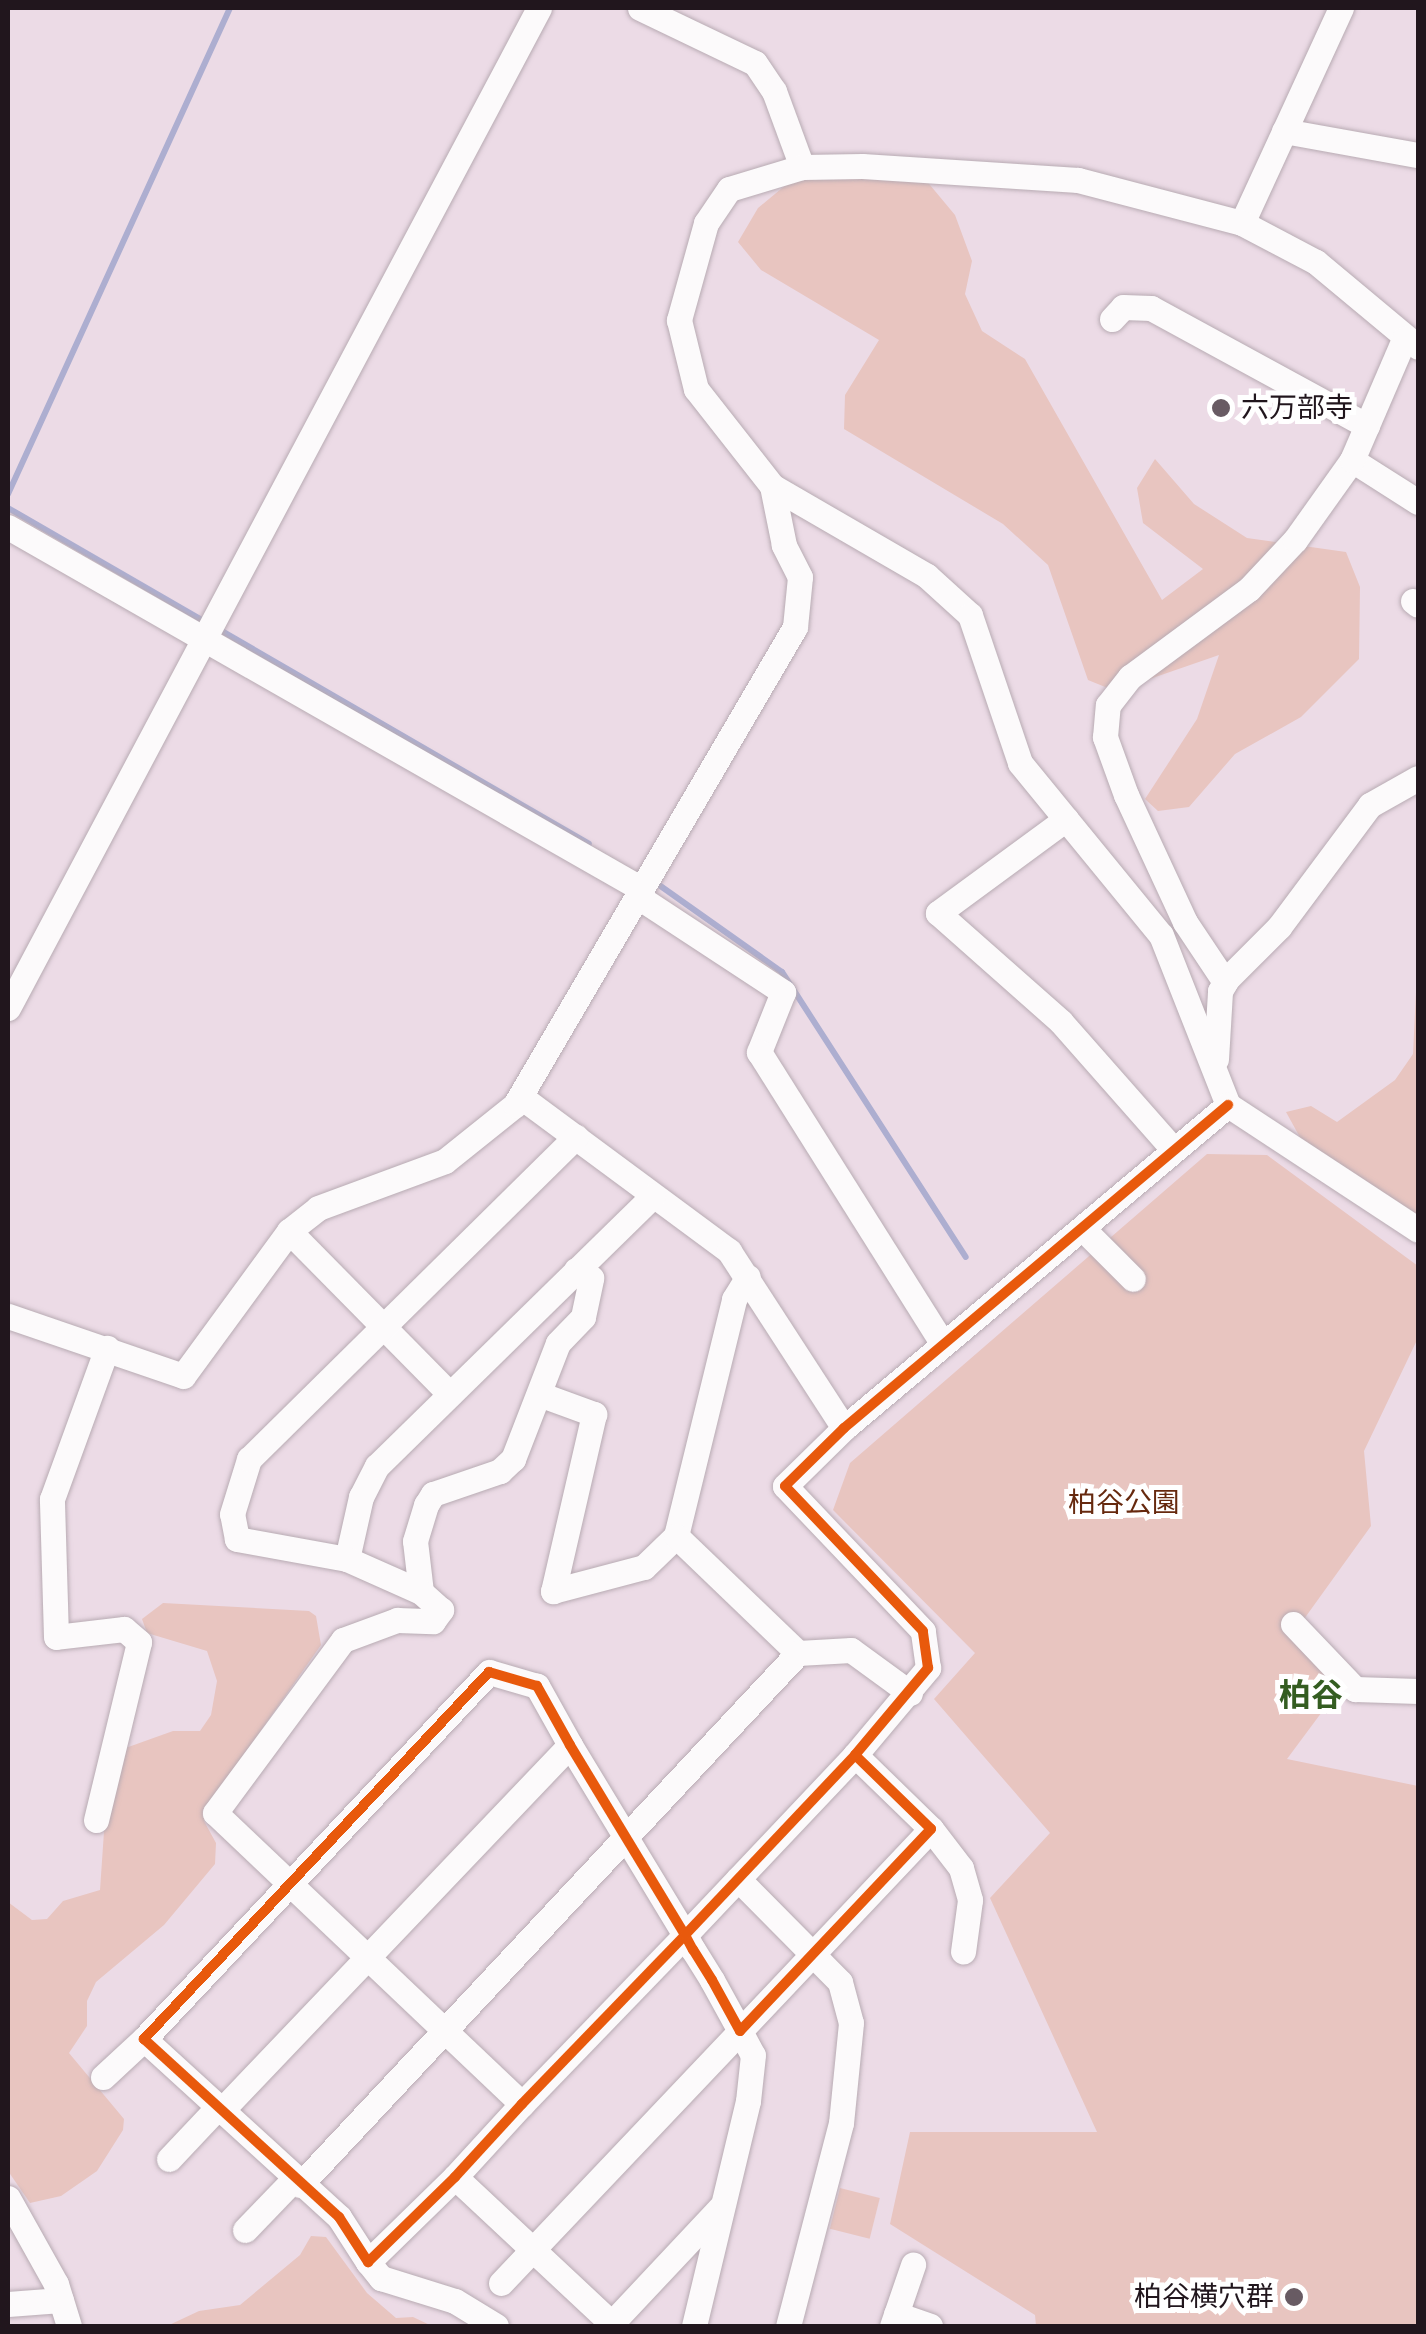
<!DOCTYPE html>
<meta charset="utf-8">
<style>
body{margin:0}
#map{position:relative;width:1426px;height:2334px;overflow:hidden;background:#ecdbe6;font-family:Arial,"Noto Sans JP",sans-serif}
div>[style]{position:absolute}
.green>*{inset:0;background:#e8c5c0;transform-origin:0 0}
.stream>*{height:6px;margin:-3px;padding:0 3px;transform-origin:3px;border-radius:3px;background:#adaed0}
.roads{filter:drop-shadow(0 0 2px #b8abb3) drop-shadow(0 0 2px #b8abb3)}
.minor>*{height:25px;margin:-12.5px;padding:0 12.5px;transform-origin:12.5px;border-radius:12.5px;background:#fcfafb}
.cycleway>*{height:10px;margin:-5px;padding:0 5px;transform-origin:5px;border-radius:5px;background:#e8590c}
.dots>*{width:28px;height:28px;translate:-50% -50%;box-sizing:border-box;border:5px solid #fff;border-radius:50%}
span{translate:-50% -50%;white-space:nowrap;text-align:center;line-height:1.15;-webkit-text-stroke:10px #fff;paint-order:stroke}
.poi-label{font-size:28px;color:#21161d}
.left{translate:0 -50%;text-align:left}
.right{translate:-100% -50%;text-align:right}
.park-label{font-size:28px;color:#66290e}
.quarter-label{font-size:32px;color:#345d21;font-weight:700}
.frame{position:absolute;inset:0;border:10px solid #21161d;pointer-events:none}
</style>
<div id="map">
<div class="green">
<div style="clip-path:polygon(881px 174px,925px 179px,955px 215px,972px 261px,965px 294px,982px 331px,1025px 359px,1162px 600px,1203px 569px,1143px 523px,1137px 488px,1155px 459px,1194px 504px,1247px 538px,1346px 552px,1360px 587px,1359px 659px,1301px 717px,1235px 754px,1189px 807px,1158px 811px,1145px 799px,1197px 719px,1219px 655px,1115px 691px,1088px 680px,1048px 565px,1003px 524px,844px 429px,845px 395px,879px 340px,761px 270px,738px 242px,758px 208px,793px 179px)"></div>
<div style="clip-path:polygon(1418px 951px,1418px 1219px,1302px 1141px,1286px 1112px,1311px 1106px,1337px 1122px,1395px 1080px,1413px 1054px)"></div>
<div style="clip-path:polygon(1207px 1154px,1267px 1155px,1418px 1266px,1418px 1338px,1364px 1451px,1371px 1526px,1299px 1626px,1336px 1693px,1287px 1759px,1418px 1786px,1418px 2326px,1036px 2326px,1035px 2315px,890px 2224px,910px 2132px,1097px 2132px,990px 1898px,1050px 1833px,934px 1699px,975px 1653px,833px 1510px,850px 1463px)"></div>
<div style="clip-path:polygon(163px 1603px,309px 1611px,316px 1616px,321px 1645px,210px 1803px,204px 1821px,216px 1843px,215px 1864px,164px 1925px,96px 1982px,87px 2001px,87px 2026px,69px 2053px,124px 2119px,123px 2130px,97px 2171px,61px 2196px,30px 2203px,8px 2171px,8px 1902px,32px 1920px,47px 1919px,63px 1901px,100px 1890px,105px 1817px,120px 1750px,173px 1731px,200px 1731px,211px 1715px,217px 1681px,207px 1651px,147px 1633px,142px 1619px)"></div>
<div style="left:840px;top:2188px;width:41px;height:42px;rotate:14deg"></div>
<div style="clip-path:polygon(311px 2236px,326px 2237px,367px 2293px,396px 2318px,413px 2317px,432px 2326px,167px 2326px,199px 2311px,240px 2305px,300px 2255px)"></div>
</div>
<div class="stream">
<div style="left:8px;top:494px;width:534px;rotate:-65.45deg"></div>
<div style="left:8px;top:508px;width:226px;rotate:30deg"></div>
<div style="left:215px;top:627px;width:432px;rotate:30.1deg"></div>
<div style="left:652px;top:880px;width:159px;rotate:35.3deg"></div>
<div style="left:782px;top:972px;width:339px;rotate:57.2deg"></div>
</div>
<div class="roads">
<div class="minor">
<div style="left:640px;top:8px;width:127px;rotate:25.6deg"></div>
<div style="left:755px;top:63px;width:34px;rotate:56deg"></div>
<div style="left:774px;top:91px;width:81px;rotate:69.8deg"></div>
<div style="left:1284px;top:131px;width:136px;rotate:10.2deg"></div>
<div style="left:1242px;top:223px;width:237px;rotate:-65.3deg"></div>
<div style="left:1112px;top:319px;width:16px;rotate:-47deg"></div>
<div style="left:1123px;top:307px;width:28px;rotate:2deg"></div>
<div style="left:1151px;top:308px;width:246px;rotate:28.6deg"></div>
<div style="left:1418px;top:347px;width:133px;rotate:-140.2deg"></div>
<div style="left:1316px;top:262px;width:84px;rotate:-152.2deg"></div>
<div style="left:1242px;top:223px;width:170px;rotate:-165.3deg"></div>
<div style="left:1078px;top:180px;width:216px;rotate:-176.3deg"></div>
<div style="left:862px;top:166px;width:60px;rotate:179deg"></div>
<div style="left:802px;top:167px;width:76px;rotate:163.2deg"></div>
<div style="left:729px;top:189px;width:41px;rotate:124.1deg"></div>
<div style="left:706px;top:223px;width:101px;rotate:105.6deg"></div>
<div style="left:679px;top:320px;width:71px;rotate:76.2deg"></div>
<div style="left:696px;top:389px;width:123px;rotate:51.9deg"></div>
<div style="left:772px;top:486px;width:179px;rotate:30.1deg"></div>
<div style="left:927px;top:576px;width:58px;rotate:42.2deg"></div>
<div style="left:970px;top:615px;width:156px;rotate:71.3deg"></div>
<div style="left:1020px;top:763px;width:222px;rotate:50.7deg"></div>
<div style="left:1161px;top:935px;width:183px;rotate:68.5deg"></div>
<div style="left:1228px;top:1105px;width:227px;rotate:33.3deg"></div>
<div style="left:1352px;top:460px;width:78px;rotate:32.5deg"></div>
<div style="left:8px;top:527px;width:728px;rotate:29.74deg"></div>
<div style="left:1413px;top:601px;width:6px;rotate:39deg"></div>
<div style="left:1066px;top:819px;width:159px;rotate:143.7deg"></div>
<div style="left:938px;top:913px;width:164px;rotate:41.5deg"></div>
<div style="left:1061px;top:1022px;width:168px;rotate:48.6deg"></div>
<div style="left:637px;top:896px;width:175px;rotate:33.3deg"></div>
<div style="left:783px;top:992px;width:65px;rotate:111.8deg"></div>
<div style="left:759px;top:1052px;width:345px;rotate:57.8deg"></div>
<div style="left:1225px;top:982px;width:72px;rotate:-123.7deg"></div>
<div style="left:1185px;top:922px;width:140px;rotate:-114.9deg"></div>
<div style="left:1126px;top:795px;width:62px;rotate:-109.9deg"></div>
<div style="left:1105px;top:737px;width:32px;rotate:-85deg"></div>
<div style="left:1108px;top:705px;width:36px;rotate:-52deg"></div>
<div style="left:1130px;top:677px;width:148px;rotate:-36.5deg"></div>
<div style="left:1249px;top:589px;width:67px;rotate:-46.8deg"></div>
<div style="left:1295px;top:540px;width:98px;rotate:-54.5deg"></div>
<div style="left:1352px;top:460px;width:132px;rotate:-66.7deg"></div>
<div style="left:8px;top:1008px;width:1132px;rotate:-62.03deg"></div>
<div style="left:1216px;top:1059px;width:68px;rotate:-86.6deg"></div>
<div style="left:1220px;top:991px;width:14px;rotate:-60deg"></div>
<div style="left:1227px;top:979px;width:74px;rotate:-45deg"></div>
<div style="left:1279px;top:927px;width:152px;rotate:-53.3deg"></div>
<div style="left:1370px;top:805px;width:55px;rotate:-29.4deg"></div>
<div style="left:521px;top:1097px;width:259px;rotate:36.5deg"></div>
<div style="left:729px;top:1251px;width:211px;rotate:57deg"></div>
<div style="left:1084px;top:1230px;width:69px;rotate:45deg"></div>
<div style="left:289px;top:1231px;width:229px;rotate:45.4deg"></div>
<div style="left:8px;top:1316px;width:185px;rotate:18.9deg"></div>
<div style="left:183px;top:1376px;width:180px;rotate:-53.8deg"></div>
<div style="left:289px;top:1231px;width:37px;rotate:-38deg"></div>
<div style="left:318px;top:1208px;width:135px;rotate:-20.3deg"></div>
<div style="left:445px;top:1161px;width:90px;rotate:-38.7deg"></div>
<div style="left:515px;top:1105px;width:554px;rotate:-59.64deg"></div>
<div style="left:795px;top:627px;width:50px;rotate:-84.3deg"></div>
<div style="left:800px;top:577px;width:36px;rotate:-117deg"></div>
<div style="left:784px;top:545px;width:60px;rotate:-101.5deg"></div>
<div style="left:539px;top:1394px;width:59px;rotate:20deg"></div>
<div style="left:594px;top:1414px;width:182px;rotate:103deg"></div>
<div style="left:553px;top:1591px;width:94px;rotate:-14.8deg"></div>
<div style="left:644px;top:1567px;width:45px;rotate:-44.1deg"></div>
<div style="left:676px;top:1536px;width:244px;rotate:-76.2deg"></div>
<div style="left:734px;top:1299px;width:26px;rotate:-58deg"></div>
<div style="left:676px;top:1536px;width:169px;rotate:43.8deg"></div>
<div style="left:347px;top:1559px;width:64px;rotate:-77.3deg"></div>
<div style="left:361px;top:1497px;width:35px;rotate:-63deg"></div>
<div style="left:377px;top:1466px;width:386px;rotate:-44.4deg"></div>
<div style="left:421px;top:1592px;width:51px;rotate:-96.7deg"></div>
<div style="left:415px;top:1541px;width:38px;rotate:-73deg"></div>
<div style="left:426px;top:1505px;width:13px;rotate:-58deg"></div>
<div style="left:433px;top:1494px;width:71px;rotate:-18.9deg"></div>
<div style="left:500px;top:1471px;width:18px;rotate:-43deg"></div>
<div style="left:513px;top:1459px;width:124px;rotate:-68.8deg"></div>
<div style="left:558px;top:1343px;width:36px;rotate:-46deg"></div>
<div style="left:583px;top:1317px;width:40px;rotate:-78deg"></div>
<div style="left:591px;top:1278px;width:17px;rotate:-152deg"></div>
<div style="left:1293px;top:1624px;width:90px;rotate:46.4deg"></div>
<div style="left:1355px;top:1689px;width:63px;rotate:1.8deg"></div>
<div style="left:855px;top:1755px;width:106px;rotate:44.2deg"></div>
<div style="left:931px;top:1829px;width:278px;rotate:133.4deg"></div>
<div style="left:740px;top:2031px;width:58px;rotate:-118.8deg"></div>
<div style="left:712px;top:1980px;width:36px;rotate:-122deg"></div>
<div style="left:693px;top:1950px;width:17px;rotate:-118deg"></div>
<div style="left:685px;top:1935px;width:222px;rotate:-121.2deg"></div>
<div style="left:570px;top:1745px;width:68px;rotate:-119.2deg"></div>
<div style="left:537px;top:1686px;width:50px;rotate:-163.7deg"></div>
<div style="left:489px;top:1672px;width:504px;rotate:133.23deg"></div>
<div style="left:144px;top:2039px;width:264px;rotate:42.4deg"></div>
<div style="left:339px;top:2217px;width:54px;rotate:57.2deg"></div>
<div style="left:368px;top:2262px;width:122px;rotate:-44.3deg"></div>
<div style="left:455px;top:2177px;width:99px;rotate:-47.5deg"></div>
<div style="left:522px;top:2104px;width:235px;rotate:-46deg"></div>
<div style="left:685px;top:1935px;width:248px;rotate:-46.6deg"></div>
<div style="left:855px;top:1755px;width:114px;rotate:-50deg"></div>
<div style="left:928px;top:1668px;width:37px;rotate:-98deg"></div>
<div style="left:923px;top:1631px;width:200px;rotate:-133.6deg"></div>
<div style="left:785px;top:1486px;width:83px;rotate:-44.5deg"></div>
<div style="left:844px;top:1428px;width:502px;rotate:-40.07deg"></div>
<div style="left:96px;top:1820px;width:183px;rotate:-76.4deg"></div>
<div style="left:139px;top:1642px;width:20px;rotate:-139deg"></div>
<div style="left:124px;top:1629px;width:68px;rotate:173.3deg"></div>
<div style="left:56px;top:1637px;width:138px;rotate:-91.7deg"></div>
<div style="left:52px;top:1499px;width:161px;rotate:-70deg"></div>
<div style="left:931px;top:1829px;width:49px;rotate:52.4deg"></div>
<div style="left:961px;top:1868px;width:33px;rotate:74deg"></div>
<div style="left:970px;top:1900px;width:52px;rotate:97.7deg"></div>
<div style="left:738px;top:1879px;width:145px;rotate:45.3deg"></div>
<div style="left:840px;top:1982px;width:42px;rotate:75deg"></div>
<div style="left:851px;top:2023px;width:100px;rotate:95.7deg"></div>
<div style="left:841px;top:2123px;width:210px;rotate:104.6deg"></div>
<div style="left:103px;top:2077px;width:56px;rotate:-42.8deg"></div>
<div style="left:522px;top:2104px;width:423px;rotate:-136.5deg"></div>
<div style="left:215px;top:1813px;width:215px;rotate:-53.5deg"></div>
<div style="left:343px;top:1640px;width:58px;rotate:-20.3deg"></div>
<div style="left:397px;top:1620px;width:36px;rotate:2deg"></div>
<div style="left:433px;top:1621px;width:14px;rotate:-54deg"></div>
<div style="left:441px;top:1610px;width:27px;rotate:-138deg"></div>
<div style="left:421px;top:1592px;width:81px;rotate:-156deg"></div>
<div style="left:347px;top:1559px;width:112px;rotate:-169.7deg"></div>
<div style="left:237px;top:1539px;width:25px;rotate:-101deg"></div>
<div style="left:232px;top:1514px;width:58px;rotate:-72.8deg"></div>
<div style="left:249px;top:1459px;width:459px;rotate:-44.6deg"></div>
<div style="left:220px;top:2112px;width:507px;rotate:-46.36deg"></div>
<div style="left:169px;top:2159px;width:70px;rotate:-46.7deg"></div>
<div style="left:455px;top:2177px;width:218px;rotate:43.1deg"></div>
<div style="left:300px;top:2185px;width:729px;rotate:-46.89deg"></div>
<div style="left:798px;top:1653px;width:53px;rotate:-3.2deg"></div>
<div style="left:851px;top:1650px;width:73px;rotate:36.1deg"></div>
<div style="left:8px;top:2198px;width:98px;rotate:60.8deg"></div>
<div style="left:56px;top:2284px;width:44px;rotate:72.8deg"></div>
<div style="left:245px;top:2230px;width:71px;rotate:-46.1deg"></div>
<div style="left:368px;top:2262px;width:21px;rotate:51deg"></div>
<div style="left:381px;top:2278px;width:77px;rotate:17.3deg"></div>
<div style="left:455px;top:2301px;width:48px;rotate:31.4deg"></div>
<div style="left:501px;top:2283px;width:347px;rotate:-46.5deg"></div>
<div style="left:740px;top:2031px;width:27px;rotate:62deg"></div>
<div style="left:753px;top:2055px;width:46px;rotate:96.2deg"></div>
<div style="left:748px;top:2101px;width:231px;rotate:103.5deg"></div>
<div style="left:8px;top:2304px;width:53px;rotate:-4.3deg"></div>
<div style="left:896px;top:2314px;width:36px;rotate:19deg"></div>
<div style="left:611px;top:2324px;width:159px;rotate:-46.8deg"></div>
<div style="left:892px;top:2326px;width:65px;rotate:-71deg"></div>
</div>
</div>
<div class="cycleway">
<div style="left:855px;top:1755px;width:106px;rotate:44.2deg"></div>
<div style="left:931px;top:1829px;width:278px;rotate:133.4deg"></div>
<div style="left:740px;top:2031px;width:58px;rotate:-118.8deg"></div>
<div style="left:712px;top:1980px;width:36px;rotate:-122deg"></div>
<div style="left:693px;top:1950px;width:17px;rotate:-118deg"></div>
<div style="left:685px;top:1935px;width:222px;rotate:-121.2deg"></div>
<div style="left:570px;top:1745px;width:68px;rotate:-119.2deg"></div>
<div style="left:537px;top:1686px;width:50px;rotate:-163.7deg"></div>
<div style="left:489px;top:1672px;width:504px;rotate:133.23deg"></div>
<div style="left:144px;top:2039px;width:264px;rotate:42.4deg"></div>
<div style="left:339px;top:2217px;width:54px;rotate:57.2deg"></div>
<div style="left:368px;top:2262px;width:122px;rotate:-44.3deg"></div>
<div style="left:455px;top:2177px;width:99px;rotate:-47.5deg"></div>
<div style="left:522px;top:2104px;width:235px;rotate:-46deg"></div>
<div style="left:685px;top:1935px;width:248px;rotate:-46.6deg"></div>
<div style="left:855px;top:1755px;width:114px;rotate:-50deg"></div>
<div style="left:928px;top:1668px;width:37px;rotate:-98deg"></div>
<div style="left:923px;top:1631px;width:200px;rotate:-133.6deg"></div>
<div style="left:785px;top:1486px;width:83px;rotate:-44.5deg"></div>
<div style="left:844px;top:1428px;width:502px;rotate:-40.07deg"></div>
</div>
<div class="dots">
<div style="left:1221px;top:408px;background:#685b63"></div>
<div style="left:1294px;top:2297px;background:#685b63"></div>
</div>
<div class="poi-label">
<span class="left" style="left:1241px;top:408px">六万部寺</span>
<span class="right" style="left:1274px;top:2297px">柏谷横穴群</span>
</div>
<div class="park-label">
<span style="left:1124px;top:1503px">柏谷公園</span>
</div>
<div class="quarter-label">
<span style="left:1311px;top:1695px">柏谷</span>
</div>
<div class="frame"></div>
</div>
